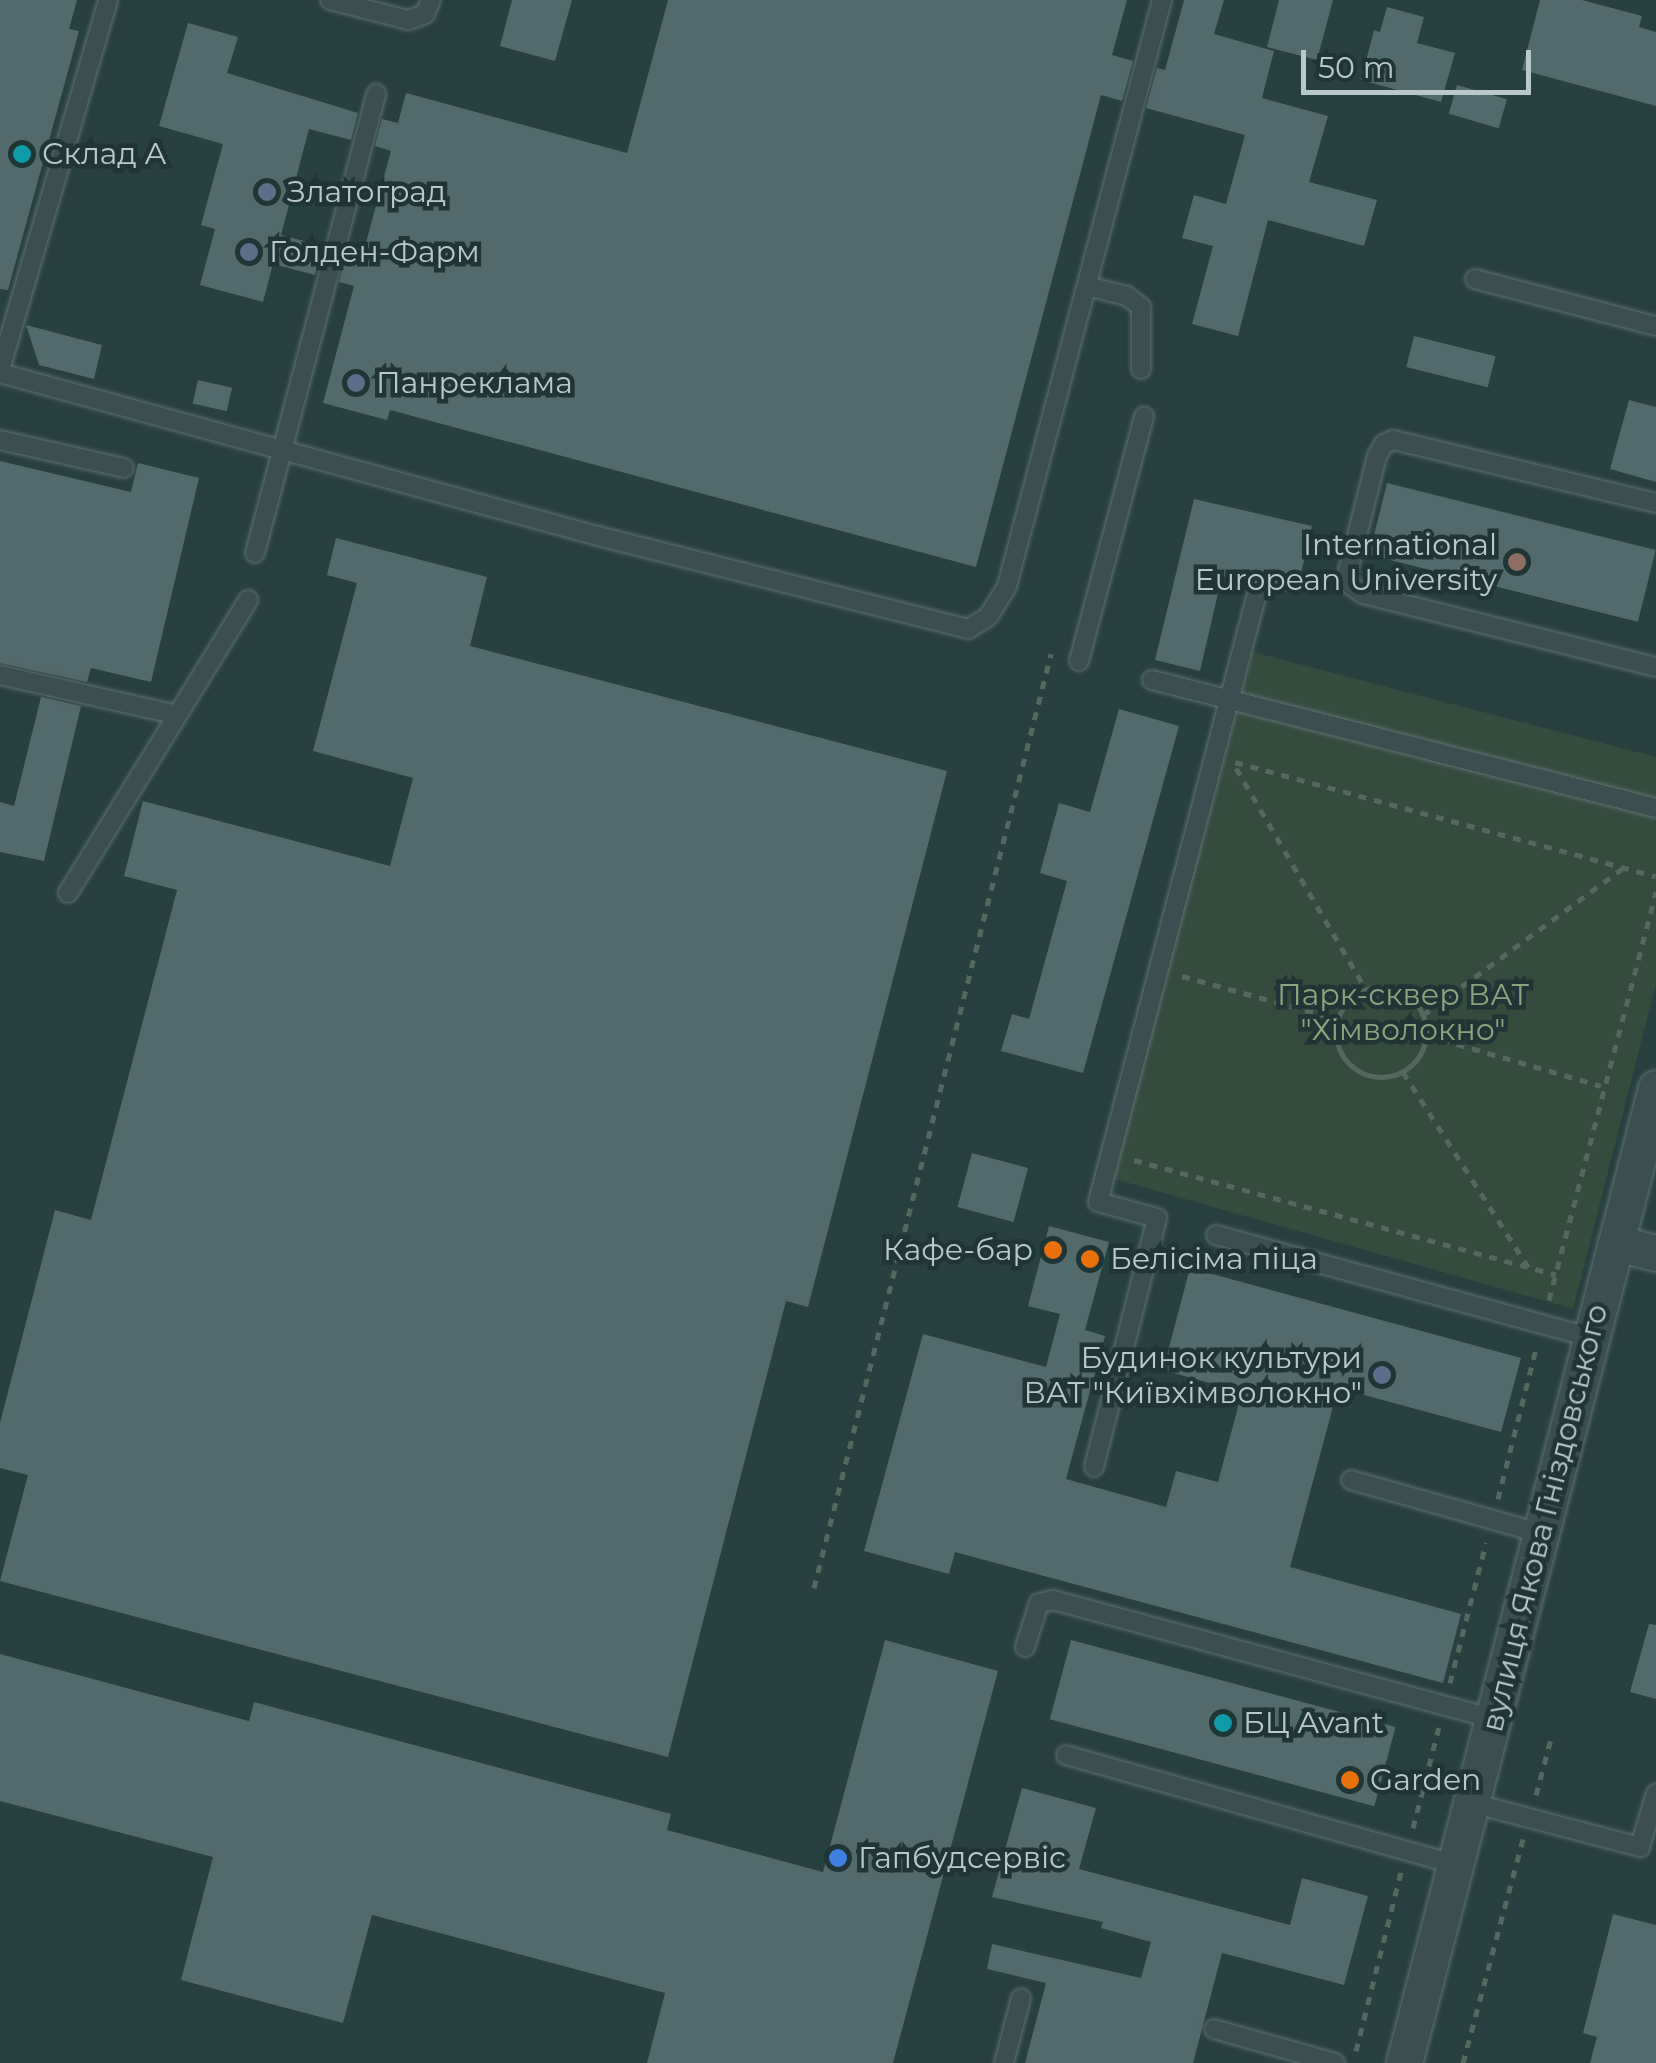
<!DOCTYPE html>
<meta charset="utf-8">
<style>
body{margin:0}
#map{position:relative;width:1656px;height:2063px;overflow:hidden;background:#274040;font-family:Montserrat,sans-serif}
div>[style]{position:absolute}
.green>*{inset:0;background:#334c3e}
.building>*{inset:0;background:#516a6b;transform-origin:0 0}
.path>*{height:5px;margin-top:-2.5px;transform-origin:0;background:repeating-linear-gradient(90deg,#53695f 0 8px,transparent 0 16px)}
.path>.ring{margin:-2.5px;padding:0;box-sizing:content-box;background:none;border:5px solid #53695f;border-radius:50%}
.roads{filter:drop-shadow(0 0 2px #5c7070) drop-shadow(0 0 2px #5c7070)}
.lane>*{height:18px;margin:-9px;padding:0 9px;transform-origin:9px;border-radius:9px;background:#3b4f50}
.street>*{height:35px;margin:-17.5px;padding:0 17.5px;transform-origin:17.5px;border-radius:17.5px;background:#3b4f50}
.dots>*{width:28px;height:28px;translate:-50% -50%;box-sizing:border-box;border:5px solid #203535;border-radius:50%}
span{translate:-50% -50%;white-space:nowrap;text-align:center;line-height:1.15;-webkit-text-stroke:9px #203535;paint-order:stroke}
.poi-label{font-size:30px;color:#b8c9ca}
.left{translate:0 -50%;text-align:left}
.right{translate:-100% -50%;text-align:right}
.park-label{font-size:30px;color:#8ba47e}
.street-label{font-size:30px;color:#b8c9ca}
.scale{position:absolute;left:1301px;top:50px;width:230px;height:45px;box-sizing:border-box;border:5px solid #b8c9ca;border-top:0;padding-left:12px;font-size:30px;line-height:35px;white-space:nowrap;color:#b8c9ca;-webkit-text-stroke:8px #203535;paint-order:stroke}
</style>
<div id="map">
<div class="green">
<div style="clip-path:polygon(1253px 652px,1656px 757px,1656px 984px,1573px 1309px,1111px 1178px)"></div>
</div>
<div class="building">
<div style="clip-path:polygon(0 0,77px 0,69px 29px,79px 31px,8px 290px,0 289px)"></div>
<div style="clip-path:polygon(512px 0,572px 0,555px 61px,500px 46px)"></div>
<div style="clip-path:polygon(668px 0,1127px 0,1112px 55px,1133px 61px,1122px 101px,1101px 95px,976px 567px,390px 410px,387px 420px,323px 403px,354px 286px,339px 282px,347px 253px,362px 257px,391px 151px,375px 146px,382px 119px,398px 123px,406px 93px,627px 153px)"></div>
<div style="clip-path:polygon(1184px 0,1224px 0,1214px 34px,1274px 51px,1262px 98px,1328px 116px,1309px 182px,1377px 200px,1364px 246px,1268px 220px,1238px 336px,1192px 324px,1213px 246px,1182px 238px,1194px 195px,1226px 204px,1245px 135px,1146px 108px,1157px 68px,1165px 70px)"></div>
<div style="clip-path:polygon(1279px 0,1333px 0,1317px 60px,1267px 47px)"></div>
<div style="clip-path:polygon(1540px 0,1582px 0,1642px 16px,1639px 27px,1656px 32px,1656px 106px,1522px 70px)"></div>
<div style="clip-path:polygon(1387px 7px,1424px 17px,1417px 43px,1455px 53px,1441px 102px,1361px 80px,1374px 30px,1380px 32px)"></div>
<div style="clip-path:polygon(188px 23px,238px 37px,227px 73px,358px 113px,351px 140px,309px 129px,281px 235px,323px 246px,315px 275px,273px 264px,263px 302px,200px 285px,215px 229px,201px 225px,223px 144px,159px 126px)"></div>
<div style="left:1457px;top:85px;width:52px;height:30px;rotate:16deg"></div>
<div style="clip-path:polygon(26px 325px,102px 345px,94px 379px,39px 365px)"></div>
<div style="left:1414px;top:336px;width:84px;height:32px;rotate:14deg"></div>
<div style="left:198px;top:380px;width:35px;height:24px;rotate:13deg"></div>
<div style="clip-path:polygon(1629px 400px,1656px 407px,1656px 482px,1610px 469px)"></div>
<div style="clip-path:polygon(0 461px,131px 492px,138px 463px,199px 478px,151px 682px,91px 668px,87px 682px,0 663px)"></div>
<div style="left:1387px;top:483px;width:277px;height:74px;rotate:14deg"></div>
<div style="clip-path:polygon(1194px 499px,1312px 526px,1296px 594px,1222px 576px,1200px 671px,1155px 660px)"></div>
<div style="clip-path:polygon(336px 538px,487px 577px,470px 646px,947px 771px,808px 1307px,786px 1301px,668px 1757px,0 1581px,28px 1475px,0 1468px,0 1423px,55px 1210px,91px 1220px,177px 890px,124px 876px,143px 801px,390px 866px,413px 778px,313px 751px,357px 583px,327px 575px)"></div>
<div style="clip-path:polygon(41px 697px,81px 706px,44px 861px,0 852px,0 802px,14px 806px)"></div>
<div style="clip-path:polygon(1119px 709px,1179px 726px,1083px 1073px,1001px 1051px,1012px 1014px,1029px 1019px,1067px 881px,1040px 873px,1059px 803px,1090px 812px)"></div>
<div style="left:972px;top:1153px;width:58px;height:56px;rotate:15deg"></div>
<div style="clip-path:polygon(1049px 1226px,1109px 1242px,1085px 1330px,1105px 1336px,1066px 1479px,1166px 1507px,1176px 1471px,1218px 1482px,1242px 1392px,1163px 1370px,1190px 1268px,1521px 1358px,1501px 1432px,1338px 1388px,1290px 1567px,1461px 1614px,1443px 1683px,955px 1552px,949px 1574px,864px 1551px,923px 1334px,1046px 1367px,1060px 1314px,1028px 1306px)"></div>
<div style="clip-path:polygon(1649px 1624px,1656px 1625px,1656px 1699px,1630px 1692px)"></div>
<div style="clip-path:polygon(885px 1640px,998px 1671px,893px 2063px,647px 2063px,665px 1993px,372px 1915px,343px 2023px,181px 1980px,213px 1857px,0 1801px,0 1654px,249px 1721px,254px 1702px,671px 1814px,667px 1830px,823px 1872px)"></div>
<div style="left:1071px;top:1640px;width:336px;height:82px;rotate:15deg"></div>
<div style="clip-path:polygon(1022px 1788px,1096px 1808px,1079px 1869px,1290px 1925px,1302px 1878px,1368px 1896px,1344px 1985px,1222px 1953px,1193px 2063px,1025px 2063px,1046px 1983px,987px 1969px,992px 1944px,1141px 1978px,1151px 1942px,1101px 1928px,1103px 1922px,992px 1897px)"></div>
<div style="clip-path:polygon(1613px 1914px,1656px 1925px,1656px 2063px,1590px 2063px,1597px 2037px,1583px 2033px)"></div>
</div>
<div class="path">
<div style="left:1235px;top:762px;width:436px;rotate:15.2deg"></div>
<div style="left:1236px;top:768px;width:257px;rotate:59.6deg"></div>
<div style="left:1182px;top:976px;width:162px;rotate:15.4deg"></div>
<div class="ring" style="left:1336px;top:987px;width:85px;height:85px"></div>
<div style="left:1423px;top:1015px;width:247px;rotate:-36.3deg"></div>
<div style="left:1426px;top:1035px;width:182px;rotate:16.2deg"></div>
<div style="left:1403px;top:1072px;width:232px;rotate:57.3deg"></div>
<div style="left:1134px;top:1160px;width:437px;rotate:15.2deg"></div>
<div style="left:1549px;top:1300px;width:422px;rotate:-75.3deg"></div>
<div style="left:1498px;top:1499px;width:159px;rotate:-75.8deg"></div>
<div style="left:814px;top:1588px;width:964px;rotate:-75.76deg"></div>
<div style="left:1450px;top:1683px;width:145px;rotate:-75.6deg"></div>
<div style="left:1536px;top:1795px;width:62px;rotate:-75.1deg"></div>
<div style="left:1413px;top:1828px;width:104px;rotate:-75.6deg"></div>
<div style="left:1356px;top:2051px;width:185px;rotate:-75.9deg"></div>
<div style="left:1463px;top:2063px;width:232px;rotate:-75deg"></div>
</div>
<div class="roads">
<div class="lane">
<div style="left:330px;top:0;width:81px;rotate:14.4deg"></div>
<div style="left:408px;top:20px;width:18px;rotate:-19deg"></div>
<div style="left:425px;top:14px;width:15px;rotate:-67deg"></div>
<div style="left:1475px;top:279px;width:187px;rotate:14.6deg"></div>
<div style="left:1087px;top:286px;width:41px;rotate:14deg"></div>
<div style="left:1127px;top:296px;width:18px;rotate:38deg"></div>
<div style="left:1141px;top:307px;width:62px;rotate:90deg"></div>
<div style="left:0;top:370px;width:385px;rotate:-73.7deg"></div>
<div style="left:0;top:373px;width:620px;rotate:15.25deg"></div>
<div style="left:598px;top:536px;width:382px;rotate:14.1deg"></div>
<div style="left:968px;top:629px;width:23px;rotate:-31deg"></div>
<div style="left:988px;top:617px;width:36px;rotate:-58deg"></div>
<div style="left:1007px;top:586px;width:606px;rotate:-75.18deg"></div>
<div style="left:0;top:440px;width:127px;rotate:12.7deg"></div>
<div style="left:1656px;top:503px;width:270px;rotate:-166.5deg"></div>
<div style="left:1393px;top:440px;width:10px;rotate:156deg"></div>
<div style="left:1384px;top:444px;width:14px;rotate:120deg"></div>
<div style="left:1377px;top:456px;width:123px;rotate:104.1deg"></div>
<div style="left:1347px;top:575px;width:9px;rotate:77deg"></div>
<div style="left:1349px;top:584px;width:17px;rotate:36deg"></div>
<div style="left:1363px;top:594px;width:302px;rotate:14deg"></div>
<div style="left:255px;top:553px;width:475px;rotate:-75.2deg"></div>
<div style="left:1079px;top:661px;width:253px;rotate:-75.1deg"></div>
<div style="left:0;top:675px;width:181px;rotate:12.7deg"></div>
<div style="left:1152px;top:680px;width:520px;rotate:14.25deg"></div>
<div style="left:68px;top:893px;width:344px;rotate:-58.4deg"></div>
<div style="left:1216px;top:1235px;width:390px;rotate:15.3deg"></div>
<div style="left:1094px;top:1467px;width:257px;rotate:-75.8deg"></div>
<div style="left:1157px;top:1218px;width:61px;rotate:-164.8deg"></div>
<div style="left:1098px;top:1202px;width:625px;rotate:-75.36deg"></div>
<div style="left:1351px;top:1480px;width:199px;rotate:15.7deg"></div>
<div style="left:1025px;top:1647px;width:46px;rotate:-72.3deg"></div>
<div style="left:1039px;top:1603px;width:14px;rotate:-12deg"></div>
<div style="left:1053px;top:1600px;width:457px;rotate:15.1deg"></div>
<div style="left:1066px;top:1755px;width:406px;rotate:15.7deg"></div>
<div style="left:1472px;top:1803px;width:174px;rotate:14.7deg"></div>
<div style="left:1640px;top:1847px;width:56px;rotate:-73.5deg"></div>
<div style="left:1214px;top:2029px;width:126px;rotate:15.7deg"></div>
<div style="left:1004px;top:2063px;width:67px;rotate:-75.3deg"></div>
</div>
<div class="street">
<div style="left:1616px;top:1243px;width:41px;rotate:14deg"></div>
<div style="left:1404px;top:2063px;width:1007px;rotate:-75.51deg"></div>
</div>
</div>
<div class="dots">
<div style="left:22px;top:154px;background:#0f9aa8"></div>
<div style="left:267px;top:192px;background:#5c6f8a"></div>
<div style="left:249px;top:252px;background:#5c6f8a"></div>
<div style="left:356px;top:383px;background:#5c6f8a"></div>
<div style="left:1517px;top:562px;background:#8d6e63"></div>
<div style="left:1053px;top:1250px;background:#e8710a"></div>
<div style="left:1090px;top:1259px;background:#e8710a"></div>
<div style="left:1382px;top:1375px;background:#5c6f8a"></div>
<div style="left:1223px;top:1723px;background:#0f9aa8"></div>
<div style="left:1350px;top:1780px;background:#e8710a"></div>
<div style="left:838px;top:1858px;background:#3f7fe0"></div>
</div>
<div class="poi-label">
<span class="left" style="left:42px;top:154px">Склад A</span>
<span class="left" style="left:287px;top:192px">Златоград</span>
<span class="left" style="left:269px;top:252px">Голден-Фарм</span>
<span class="left" style="left:376px;top:383px">Панреклама</span>
<span class="right" style="left:1497px;top:562px">International<br>European University</span>
<span class="right" style="left:1033px;top:1250px">Кафе-бар</span>
<span class="left" style="left:1110px;top:1259px">Белісіма піца</span>
<span class="right" style="left:1362px;top:1375px">Будинок культури<br>ВАТ "Київхімволокно"</span>
<span class="left" style="left:1243px;top:1723px">БЦ Avant</span>
<span class="left" style="left:1370px;top:1780px">Garden</span>
<span class="left" style="left:858px;top:1858px">Гапбудсервіс</span>
</div>
<div class="park-label">
<span style="left:1403px;top:1012px">Парк-сквер ВАТ<br>"Хімволокно"</span>
</div>
<div class="street-label">
<span style="left:1545px;top:1518px;rotate:-76deg">вулиця Якова Гніздовського</span>
</div>
<div class="scale">50 m</div>
</div>
